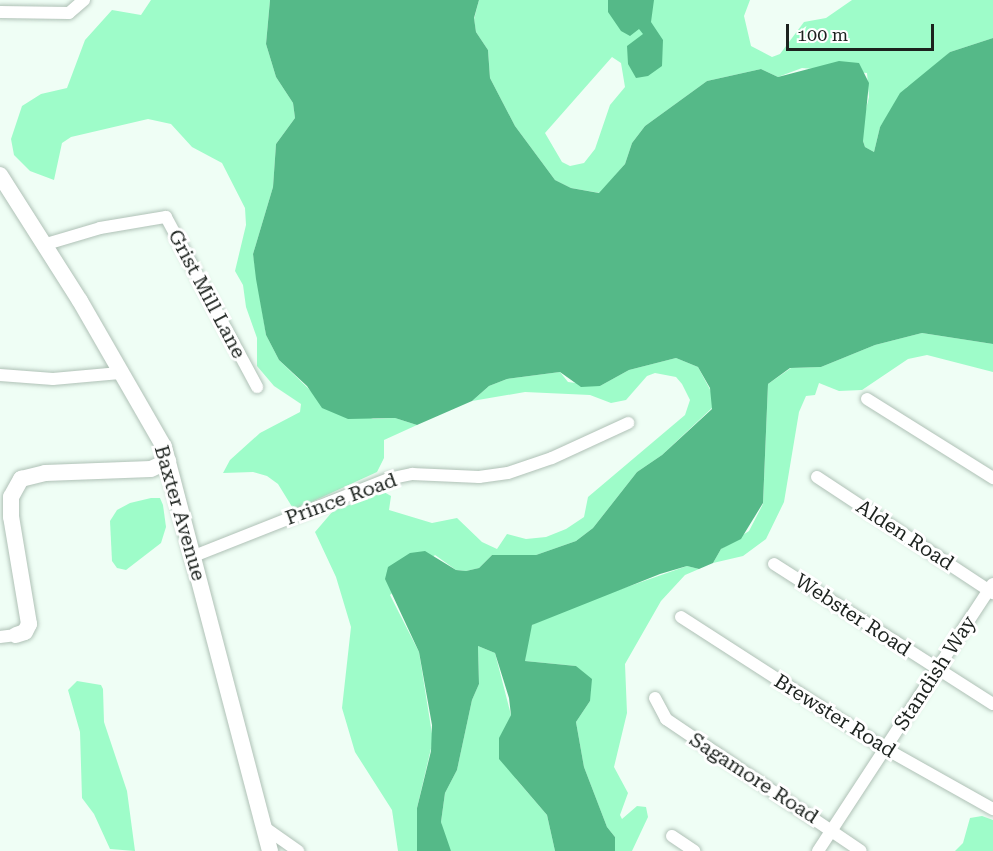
<!DOCTYPE html>
<style>
body{margin:0}
#map{position:relative;width:993px;height:851px;overflow:hidden;background:#effef5;font-family:"Roboto Serif",serif}
div>[style]{position:absolute}
.green>*{inset:0;background:#9efcc9}
.water>*{inset:0;background:#55b988}
.roads{filter:drop-shadow(0 0 2px #afc1b6) drop-shadow(0 0 2px #afc1b6)}
.street>*{height:12px;margin:-6px;padding:0 6px;transform-origin:6px;border-radius:6px;background:#fff}
.secondary>*{height:16px;margin:-8px;padding:0 8px;transform-origin:8px;border-radius:8px;background:#fff}
span{translate:-50% -50%;white-space:nowrap;text-align:center;line-height:1.15;-webkit-text-stroke:6px #fff;paint-order:stroke}
.street-label{font-size:20px;color:#1c221e}
.scale{position:absolute;left:786px;top:24px;width:148px;height:27px;box-sizing:border-box;border:3px solid #1c221e;border-top:0;padding-left:8px;font-size:18px;line-height:21px;white-space:nowrap;color:#1c221e;-webkit-text-stroke:4px #fff;paint-order:stroke}
</style>
<div id="map">
<div class="green">
<div style="clip-path:polygon(151px 0,270px 0,266px 44px,276px 77px,293px 103px,295px 118px,276px 144px,273px 187px,253px 254px,266px 335px,279px 360px,313px 393px,373px 419px,395px 418px,417px 425px,384px 440px,384px 458px,377px 472px,294px 510px,278px 484px,267px 476px,253px 472px,223px 473px,230px 460px,260px 433px,300px 412px,301px 404px,274px 386px,257px 366px,257px 338px,246px 307px,243px 285px,235px 271px,246px 225px,245px 208px,222px 163px,192px 147px,171px 124px,148px 119px,71px 137px,62px 143px,54px 180px,30px 171px,14px 155px,11px 139px,22px 106px,41px 94px,67px 88px,85px 40px,112px 10px,141px 15px)"></div>
<div style="clip-path:polygon(evenodd,479px 0,750px 0,744px 16px,751px 46px,772px 57px,780px 54px,804px 22px,826px 18px,852px 0,993px 0,993px 38px,950px 52px,918px 82px,907px 87px,880px 127px,874px 152px,865px 147px,863px 141px,862px 125px,869px 97px,867px 73px,802px 68px,778px 77px,761px 69px,707px 81px,645px 126px,632px 143px,625px 164px,600px 193px,571px 188px,555px 180px,515px 126px,490px 78px,488px 50px,476px 32px,474px 19px,479px 0,612px 57px,621px 63px,625px 87px,610px 105px,595px 149px,584px 163px,570px 166px,562px 162px,545px 133px,612px 57px)"></div>
<div style="clip-path:polygon(922px 333px,993px 344px,993px 372px,927px 355px,908px 359px,862px 390px,839px 391px,819px 383px,815px 395px,806px 396px,799px 412px,784px 502px,766px 539px,743px 556px,713px 563px,721px 549px,749px 531px,763px 504px,768px 384px,791px 368px,821px 367px,875px 345px)"></div>
<div style="clip-path:polygon(676px 358px,698px 367px,713px 395px,712px 408px,662px 455px,637px 472px,593px 528px,576px 541px,536px 555px,492px 555px,479px 568px,466px 571px,456px 570px,435px 555px,390px 595px,419px 652px,433px 740px,417px 808px,417px 851px,398px 851px,392px 810px,355px 752px,342px 708px,351px 627px,336px 577px,315px 532px,333px 511px,384px 492px,391px 496px,389px 510px,432px 523px,457px 518px,482px 542px,497px 549px,507px 534px,526px 539px,546px 537px,566px 529px,584px 517px,588px 497px,685px 415px,690px 400px,682px 384px,676px 377px,655px 373px,647px 376px,626px 400px,611px 403px,590px 395px,525px 392px,472px 401px,489px 386px,507px 379px,560px 372px,568px 382px,600px 386px,629px 370px)"></div>
<div style="clip-path:polygon(151px 498px,160px 498px,163px 505px,166px 527px,161px 543px,126px 570px,117px 568px,112px 561px,110px 521px,117px 510px,130px 503px)"></div>
<div style="clip-path:polygon(687px 566px,699px 569px,685px 575px,661px 601px,625px 664px,627px 713px,614px 767px,628px 793px,620px 815px,622px 819px,637px 806px,646px 807px,648px 817px,632px 851px,615px 851px,615px 837px,607px 827px,584px 767px,576px 722px,590px 701px,576px 666px,525px 661px,527px 638px,532px 625px,558px 611px)"></div>
<div style="clip-path:polygon(478px 646px,495px 653px,511px 715px,507px 725px,516px 779px,547px 815px,555px 851px,451px 851px,446px 843px,441px 822px,445px 793px,457px 770px,472px 700px,479px 684px)"></div>
<div style="clip-path:polygon(77px 681px,101px 685px,103px 689px,104px 722px,127px 791px,135px 851px,110px 849px,94px 814px,82px 798px,80px 732px,68px 690px)"></div>
<div style="clip-path:polygon(982px 816px,993px 820px,993px 851px,955px 851px,963px 843px,970px 818px)"></div>
</div>
<div class="water">
<div style="clip-path:polygon(270px 0,479px 0,474px 18px,476px 32px,488px 50px,490px 78px,515px 126px,555px 180px,571px 188px,599px 193px,625px 164px,632px 143px,645px 126px,707px 81px,761px 69px,778px 77px,839px 61px,859px 63px,869px 83px,863px 141px,865px 147px,874px 152px,880px 127px,900px 93px,950px 52px,993px 38px,993px 344px,922px 333px,875px 345px,821px 367px,790px 368px,768px 384px,763px 503px,741px 539px,721px 549px,713px 563px,699px 569px,687px 566px,660px 574px,532px 625px,525px 661px,576px 666px,592px 679px,590px 701px,576px 722px,584px 767px,607px 827px,615px 837px,615px 851px,555px 851px,547px 815px,499px 759px,499px 738px,511px 715px,509px 698px,495px 653px,478px 646px,479px 684px,472px 700px,457px 770px,445px 793px,441px 822px,451px 851px,417px 851px,417px 808px,431px 751px,432px 725px,419px 652px,385px 579px,388px 567px,410px 553px,425px 551px,456px 570px,466px 571px,479px 568px,492px 555px,536px 555px,576px 541px,593px 528px,637px 472px,662px 455px,712px 409px,710px 388px,698px 367px,676px 358px,629px 370px,600px 386px,581px 387px,560px 372px,507px 379px,489px 386px,472px 401px,417px 425px,395px 418px,348px 419px,322px 408px,307px 386px,279px 360px,266px 335px,256px 279px,253px 254px,273px 187px,276px 144px,295px 118px,293px 103px,276px 77px,266px 44px)"></div>
<div style="clip-path:polygon(608px 0,654px 0,651px 22px,663px 40px,662px 66px,648px 76px,636px 78px,628px 64px,627px 46px,643px 34px,639px 29px,630px 36px,621px 31px,608px 12px)"></div>
</div>
<div class="roads">
<div class="street">
<div style="left:0;top:12px;width:69px;rotate:0.8deg"></div>
<div style="left:69px;top:13px;width:20px;rotate:-41deg"></div>
<div style="left:43px;top:245px;width:59px;rotate:-16.6deg"></div>
<div style="left:100px;top:228px;width:67px;rotate:-9.5deg"></div>
<div style="left:166px;top:217px;width:193px;rotate:61.8deg"></div>
<div style="left:0;top:375px;width:53px;rotate:4.3deg"></div>
<div style="left:53px;top:379px;width:67px;rotate:-5.1deg"></div>
<div style="left:867px;top:399px;width:149px;rotate:32.1deg"></div>
<div style="left:817px;top:477px;width:211px;rotate:33.4deg"></div>
<div style="left:194px;top:556px;width:209px;rotate:-21.6deg"></div>
<div style="left:388px;top:479px;width:25px;rotate:-12deg"></div>
<div style="left:412px;top:474px;width:67px;rotate:2.6deg"></div>
<div style="left:479px;top:477px;width:29px;rotate:-8deg"></div>
<div style="left:508px;top:473px;width:46px;rotate:-18.8deg"></div>
<div style="left:552px;top:458px;width:84px;rotate:-24.7deg"></div>
<div style="left:774px;top:564px;width:260px;rotate:32.6deg"></div>
<div style="left:681px;top:617px;width:244px;rotate:32.8deg"></div>
<div style="left:886px;top:749px;width:123px;rotate:29.3deg"></div>
<div style="left:0;top:637px;width:16px;rotate:-7deg"></div>
<div style="left:655px;top:698px;width:24px;rotate:62deg"></div>
<div style="left:666px;top:719px;width:235px;rotate:34.1deg"></div>
<div style="left:264px;top:827px;width:42px;rotate:35.2deg"></div>
<div style="left:672px;top:836px;width:27px;rotate:34deg"></div>
<div style="left:818px;top:851px;width:319px;rotate:-56.8deg"></div>
</div>
<div class="secondary">
<div style="left:0;top:175px;width:149px;rotate:57.6deg"></div>
<div style="left:80px;top:301px;width:168px;rotate:60.1deg"></div>
<div style="left:164px;top:447px;width:418px;rotate:75.3deg"></div>
<div style="left:16px;top:635px;width:9px;rotate:-18deg"></div>
<div style="left:25px;top:632px;width:9px;rotate:-63deg"></div>
<div style="left:29px;top:624px;width:109px;rotate:-99.5deg"></div>
<div style="left:11px;top:517px;width:20px;rotate:-90deg"></div>
<div style="left:11px;top:497px;width:21px;rotate:-61deg"></div>
<div style="left:21px;top:479px;width:25px;rotate:-14deg"></div>
<div style="left:45px;top:473px;width:106px;rotate:-2.2deg"></div>
<div style="left:151px;top:469px;width:19px;rotate:-25deg"></div>
</div>
</div>
<div class="street-label">
<span style="left:207px;top:294px;rotate:62deg">Grist Mill Lane</span>
<span style="left:341px;top:499px;rotate:-20deg">Prince Road</span>
<span style="left:180px;top:513px;rotate:74deg">Baxter Avenue</span>
<span style="left:905px;top:535px;rotate:33deg">Alden Road</span>
<span style="left:853px;top:615px;rotate:33deg">Webster Road</span>
<span style="left:935px;top:673px;rotate:-57deg">Standish Way</span>
<span style="left:835px;top:716px;rotate:32deg">Brewster Road</span>
<span style="left:754px;top:778px;rotate:33deg">Sagamore Road</span>
</div>
<div class="scale">100 m</div>
</div>
